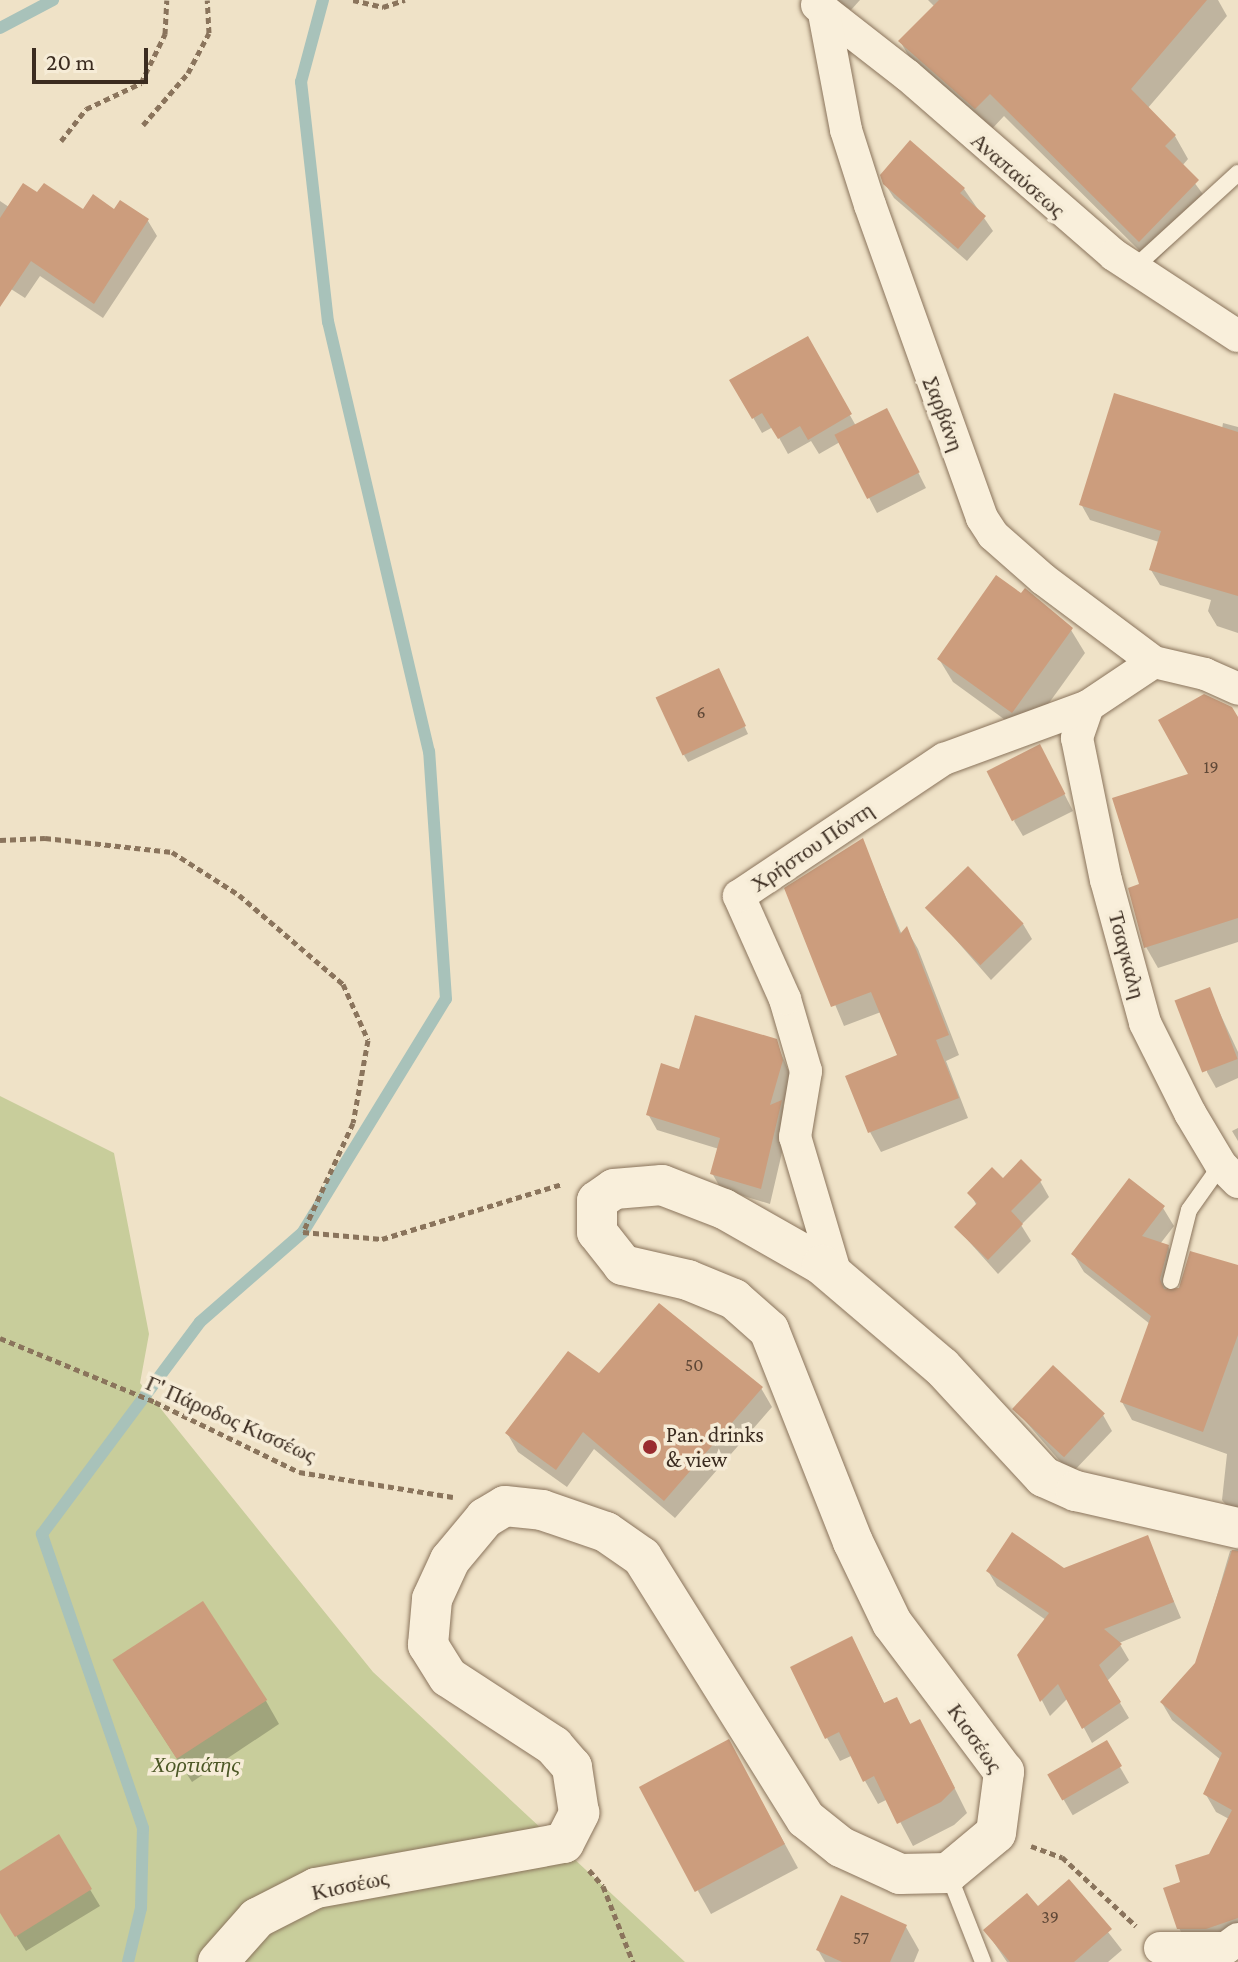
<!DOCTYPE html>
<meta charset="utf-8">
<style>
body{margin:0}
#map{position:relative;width:1238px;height:1962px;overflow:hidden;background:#efe2c7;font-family:"Crimson Pro",serif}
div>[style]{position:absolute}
.green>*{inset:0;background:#c8cd9b}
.shadow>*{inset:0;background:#0003;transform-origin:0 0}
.stream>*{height:12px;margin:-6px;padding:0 6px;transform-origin:6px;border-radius:6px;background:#a8c2ba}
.building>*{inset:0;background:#cc9d7d;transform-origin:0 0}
.path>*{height:5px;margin-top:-2.5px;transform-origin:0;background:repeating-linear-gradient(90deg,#8a745c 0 6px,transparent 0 10px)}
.roads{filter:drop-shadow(0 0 2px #8a745c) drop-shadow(0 0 2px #8a745c)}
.service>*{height:16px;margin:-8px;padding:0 8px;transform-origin:8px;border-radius:8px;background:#f9efdb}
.minor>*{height:32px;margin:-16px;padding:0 16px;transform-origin:16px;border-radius:16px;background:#f9efdb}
.tertiary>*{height:40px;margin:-20px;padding:0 20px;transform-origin:20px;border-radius:20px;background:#f9efdb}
.dots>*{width:22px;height:22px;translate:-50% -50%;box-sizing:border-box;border:4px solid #f6ecd7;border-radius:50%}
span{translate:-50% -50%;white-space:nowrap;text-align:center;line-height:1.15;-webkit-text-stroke:7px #f6ecd7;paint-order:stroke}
.number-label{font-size:18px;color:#5f4837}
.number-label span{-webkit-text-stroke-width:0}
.street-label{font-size:22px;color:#3b2c20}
.poi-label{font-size:22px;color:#3b2c20}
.left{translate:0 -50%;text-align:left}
.park-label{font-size:22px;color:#4c5726;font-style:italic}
.scale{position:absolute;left:32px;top:48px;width:116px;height:36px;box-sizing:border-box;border:4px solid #3b2c20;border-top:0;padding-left:10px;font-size:24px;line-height:28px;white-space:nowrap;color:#3b2c20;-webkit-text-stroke:6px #f6ecd7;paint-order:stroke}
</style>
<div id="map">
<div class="green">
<div style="clip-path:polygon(0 1096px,114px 1153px,149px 1334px,140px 1383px,373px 1672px,685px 1962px,0 1962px)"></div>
</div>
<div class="shadow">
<div style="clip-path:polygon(834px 0,860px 0,851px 10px)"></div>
<div style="clip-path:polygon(928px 0,1218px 0,1227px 16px,1147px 109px,1175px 136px,1188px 159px,1182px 166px,1211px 205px,1153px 264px,1004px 116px,990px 131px,914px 65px,900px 41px,935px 7px)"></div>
<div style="clip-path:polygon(885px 184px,964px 189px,993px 231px,967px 261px,894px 198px)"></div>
<div style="clip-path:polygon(0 201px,9px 207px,115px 212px,148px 221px,157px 236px,103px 318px,40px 276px,25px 298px,0 282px)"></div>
<div style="clip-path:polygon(807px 339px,856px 426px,895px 426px,926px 488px,877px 513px,840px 442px,819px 454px,811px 441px,788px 454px,773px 427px,762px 433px,732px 381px)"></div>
<div style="clip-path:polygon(1223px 423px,1238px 427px,1238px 633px,1217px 626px,1208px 611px,1211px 600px,1160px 585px,1151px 570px,1159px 542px,1090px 520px,1081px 504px,1222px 429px)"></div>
<div style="clip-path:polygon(1071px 630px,1085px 653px,1026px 735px,953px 682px,939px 659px)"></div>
<div style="clip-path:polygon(722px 677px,748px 734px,688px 762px,684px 755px)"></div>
<div style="clip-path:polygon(1238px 721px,1238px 942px,1158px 968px,1146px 947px,1142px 886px,1191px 776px)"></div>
<div style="clip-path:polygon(1048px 762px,1073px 811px,1023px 836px,1014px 821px)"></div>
<div style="clip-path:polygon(862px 841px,902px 935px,907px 930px,918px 949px,959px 1055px,946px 1061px,968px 1118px,881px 1152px,870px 1132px,899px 1056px,881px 1012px,844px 1026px,787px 889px)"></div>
<div style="clip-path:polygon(928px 908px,1023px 924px,1032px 939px,991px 980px)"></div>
<div style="clip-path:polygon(1209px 990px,1238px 1052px,1238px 1078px,1216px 1088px,1207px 1072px)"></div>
<div style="clip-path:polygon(776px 1041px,791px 1077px,783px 1106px,790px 1118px,770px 1204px,721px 1189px,712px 1173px,719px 1149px,657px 1130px,648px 1114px,680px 1071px)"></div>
<div style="clip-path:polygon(1238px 1128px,1238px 1141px,1232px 1131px)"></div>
<div style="clip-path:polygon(1040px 1181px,1049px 1197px,1021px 1225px,1031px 1241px,998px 1274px,956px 1227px,977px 1206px,970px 1193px)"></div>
<div style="clip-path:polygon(1163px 1208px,1174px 1226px,1160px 1244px,1168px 1246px,1178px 1264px,1171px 1291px,1238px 1267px,1238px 1519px,1222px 1500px,1227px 1454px,1132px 1420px,1122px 1402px,1150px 1324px,1084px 1272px,1073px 1254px)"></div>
<div style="clip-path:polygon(599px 1376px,761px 1388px,772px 1407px,675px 1518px,594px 1449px,567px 1487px,518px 1452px,507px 1433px)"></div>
<div style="clip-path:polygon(1015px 1409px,1103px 1415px,1112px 1431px,1071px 1474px)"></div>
<div style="clip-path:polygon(1147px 1538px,1181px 1618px,1119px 1643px,1129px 1660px,1107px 1681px,1129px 1718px,1092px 1743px,1068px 1698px,1050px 1716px,1019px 1656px,1046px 1620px,997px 1586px,988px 1571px,1064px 1570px)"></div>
<div style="clip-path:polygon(1238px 1549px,1238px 1939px,1189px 1946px,1179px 1928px,1183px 1883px,1210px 1855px,1229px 1819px,1216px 1812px,1205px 1793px,1221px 1760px,1172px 1720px,1162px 1703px,1197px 1664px,1230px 1551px)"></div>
<div style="clip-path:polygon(114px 1661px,266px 1701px,279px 1724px,192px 1782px)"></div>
<div style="clip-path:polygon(864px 1662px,885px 1705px,896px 1700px,911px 1725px,933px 1745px,967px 1813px,954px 1825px,913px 1846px,888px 1799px,878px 1804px,851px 1756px,840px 1761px,827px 1738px)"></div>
<div style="left:1106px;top:1743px;width:46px;height:65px;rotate:60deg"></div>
<div style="clip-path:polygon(741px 1764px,798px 1868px,711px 1914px,698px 1891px)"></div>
<div style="clip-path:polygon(58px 1837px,100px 1906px,26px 1951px,0 1910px,0 1873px)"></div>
<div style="clip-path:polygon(1069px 1882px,1122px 1950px,1108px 1962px,1007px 1962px,986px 1931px,1038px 1909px)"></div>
<div style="clip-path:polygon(906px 1927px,919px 1950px,914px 1962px,825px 1962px,818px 1950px)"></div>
</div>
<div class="stream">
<div style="left:0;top:28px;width:60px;rotate:-27.8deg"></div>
<div style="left:128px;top:1962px;width:56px;rotate:-76.5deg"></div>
<div style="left:141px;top:1908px;width:80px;rotate:-88.6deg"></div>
<div style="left:143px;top:1828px;width:311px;rotate:-109deg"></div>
<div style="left:42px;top:1534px;width:264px;rotate:-53.3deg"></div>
<div style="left:200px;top:1322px;width:137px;rotate:-41.1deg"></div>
<div style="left:303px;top:1232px;width:273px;rotate:-58.5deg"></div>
<div style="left:446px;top:999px;width:248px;rotate:-93.9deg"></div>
<div style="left:429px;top:752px;width:442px;rotate:-103.2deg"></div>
<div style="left:328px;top:322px;width:242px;rotate:-96.4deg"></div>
<div style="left:301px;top:82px;width:85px;rotate:-75deg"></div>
</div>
<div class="building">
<div style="clip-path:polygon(939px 0,1207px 0,1131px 89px,1176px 135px,1165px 146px,1199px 180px,1139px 242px,990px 94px,975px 109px,898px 41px)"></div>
<div style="clip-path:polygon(910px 140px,965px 188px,960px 193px,986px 216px,958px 249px,883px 184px,880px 175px)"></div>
<div style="clip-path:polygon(23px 183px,37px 192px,44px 183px,83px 209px,93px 194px,114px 209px,120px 200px,149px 219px,94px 304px,31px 261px,0 307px,0 218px)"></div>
<div style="clip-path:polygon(808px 336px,852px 414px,808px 440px,800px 426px,778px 439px,762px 413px,752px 419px,729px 380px)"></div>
<div style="clip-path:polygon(1114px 393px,1238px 432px,1238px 596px,1149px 570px,1161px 531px,1079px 505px)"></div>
<div style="left:887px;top:408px;width:72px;height:59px;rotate:63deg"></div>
<div style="clip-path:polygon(996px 575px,1021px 593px,1025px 588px,1073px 628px,1012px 713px,937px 659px)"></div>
<div style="left:719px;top:668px;width:64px;height:70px;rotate:65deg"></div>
<div style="clip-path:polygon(1204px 694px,1232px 707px,1238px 717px,1238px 918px,1144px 948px,1128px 888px,1139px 884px,1112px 798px,1188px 774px,1158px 720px)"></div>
<div style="left:1040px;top:744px;width:56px;height:60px;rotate:63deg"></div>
<div style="clip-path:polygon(863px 838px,900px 934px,907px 926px,949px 1035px,936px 1040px,959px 1098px,868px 1133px,845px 1076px,897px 1055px,871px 992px,831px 1007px,784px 888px)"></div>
<div style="left:968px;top:866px;width:80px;height:60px;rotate:46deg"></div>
<div style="left:1210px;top:987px;width:77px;height:38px;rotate:69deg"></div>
<div style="clip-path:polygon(695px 1015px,777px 1039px,783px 1060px,770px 1105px,782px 1100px,761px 1189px,710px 1174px,720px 1138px,646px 1115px,661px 1063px,679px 1069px)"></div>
<div style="clip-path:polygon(1021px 1159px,1042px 1180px,1011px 1211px,1023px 1224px,988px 1260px,954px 1227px,977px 1203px,967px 1193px,992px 1167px,1003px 1178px)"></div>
<div style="clip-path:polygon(1129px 1178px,1165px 1206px,1142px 1236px,1169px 1245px,1160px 1279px,1164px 1289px,1179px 1288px,1190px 1251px,1238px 1265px,1238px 1335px,1203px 1432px,1120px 1402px,1151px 1316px,1071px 1254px)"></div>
<div style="clip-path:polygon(659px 1303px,763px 1387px,664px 1501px,583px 1432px,556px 1470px,505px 1433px,568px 1351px,599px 1373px)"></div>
<div style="left:1053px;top:1365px;width:71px;height:60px;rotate:43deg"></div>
<div style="clip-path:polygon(1012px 1532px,1064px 1568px,1148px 1535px,1174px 1602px,1104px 1629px,1122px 1644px,1099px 1665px,1121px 1702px,1082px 1729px,1058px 1684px,1040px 1702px,1017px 1655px,1049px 1613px,986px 1571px)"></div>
<div style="clip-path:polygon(1232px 1550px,1238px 1551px,1238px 1918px,1206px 1929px,1177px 1929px,1163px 1888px,1180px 1882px,1175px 1865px,1209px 1854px,1232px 1810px,1203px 1794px,1222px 1753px,1160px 1702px,1195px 1663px)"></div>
<div style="left:203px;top:1601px;width:118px;height:108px;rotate:57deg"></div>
<div style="clip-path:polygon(852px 1636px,884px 1703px,897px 1697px,910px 1724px,920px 1719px,955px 1788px,941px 1802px,897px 1824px,874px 1776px,863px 1782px,839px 1732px,825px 1739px,790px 1667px)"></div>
<div style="left:729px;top:1739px;width:119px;height:102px;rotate:62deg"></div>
<div style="left:1107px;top:1740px;width:30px;height:69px;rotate:60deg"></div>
<div style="clip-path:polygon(59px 1834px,92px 1889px,15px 1937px,0 1913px,0 1871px)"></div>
<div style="clip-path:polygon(1069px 1879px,1112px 1929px,1074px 1962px,1010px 1962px,983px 1930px,1027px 1893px,1038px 1906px)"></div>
<div style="clip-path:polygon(841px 1895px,907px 1925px,890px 1962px,842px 1962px,816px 1950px)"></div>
</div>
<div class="path">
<div style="left:353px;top:0;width:31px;rotate:13deg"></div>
<div style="left:383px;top:7px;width:23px;rotate:-18deg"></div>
<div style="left:143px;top:125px;width:69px;rotate:-49.1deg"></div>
<div style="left:188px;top:73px;width:45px;rotate:-62.3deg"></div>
<div style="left:209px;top:33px;width:33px;rotate:-93deg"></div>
<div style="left:61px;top:141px;width:41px;rotate:-52deg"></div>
<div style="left:86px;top:109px;width:61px;rotate:-25.3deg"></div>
<div style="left:141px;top:83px;width:55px;rotate:-63.9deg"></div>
<div style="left:165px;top:34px;width:34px;rotate:-87deg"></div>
<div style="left:0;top:840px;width:45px;rotate:-2.5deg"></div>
<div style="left:45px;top:838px;width:128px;rotate:6.3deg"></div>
<div style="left:172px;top:852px;width:80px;rotate:32.7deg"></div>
<div style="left:239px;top:895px;width:137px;rotate:40.6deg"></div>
<div style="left:343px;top:984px;width:61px;rotate:65.9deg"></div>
<div style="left:368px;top:1040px;width:84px;rotate:100.2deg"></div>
<div style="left:353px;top:1123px;width:120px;rotate:114.6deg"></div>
<div style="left:303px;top:1232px;width:79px;rotate:5.1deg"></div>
<div style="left:382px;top:1239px;width:188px;rotate:-17deg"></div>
<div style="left:0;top:1338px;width:168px;rotate:22.4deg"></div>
<div style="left:155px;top:1402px;width:160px;rotate:25.9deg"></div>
<div style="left:299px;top:1472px;width:156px;rotate:9.2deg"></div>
<div style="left:1031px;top:1846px;width:33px;rotate:20deg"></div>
<div style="left:1062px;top:1857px;width:101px;rotate:43deg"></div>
<div style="left:589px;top:1870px;width:21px;rotate:49deg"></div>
<div style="left:603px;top:1886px;width:82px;rotate:68.5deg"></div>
</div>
<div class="roads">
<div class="service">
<div style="left:1134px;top:268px;width:141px;rotate:-42.4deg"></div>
<div style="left:1171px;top:1281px;width:73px;rotate:-75.8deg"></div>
<div style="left:1189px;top:1210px;width:55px;rotate:-54.6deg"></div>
<div style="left:948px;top:1873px;width:96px;rotate:68.5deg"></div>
</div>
<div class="minor">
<div style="left:817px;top:5px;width:114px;rotate:37.9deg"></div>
<div style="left:907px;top:75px;width:274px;rotate:41deg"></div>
<div style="left:1114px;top:255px;width:148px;rotate:33.2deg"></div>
<div style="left:823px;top:8px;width:124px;rotate:79.3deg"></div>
<div style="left:846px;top:130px;width:79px;rotate:72.3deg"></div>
<div style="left:870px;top:205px;width:332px;rotate:70.3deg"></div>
<div style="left:982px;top:518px;width:20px;rotate:57deg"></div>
<div style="left:993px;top:535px;width:67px;rotate:41.3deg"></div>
<div style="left:1043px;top:579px;width:139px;rotate:36.8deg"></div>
<div style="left:1154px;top:662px;width:52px;rotate:13.2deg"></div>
<div style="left:1205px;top:674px;width:36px;rotate:24deg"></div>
<div style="left:1088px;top:706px;width:34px;rotate:109deg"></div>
<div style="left:1077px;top:738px;width:145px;rotate:78.5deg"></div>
<div style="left:1106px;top:880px;width:148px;rotate:74.7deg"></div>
<div style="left:1145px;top:1023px;width:101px;rotate:63.4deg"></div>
<div style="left:1190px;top:1113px;width:61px;rotate:59.2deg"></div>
<div style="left:1221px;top:1165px;width:24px;rotate:45deg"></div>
<div style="left:836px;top:1275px;width:144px;rotate:-106.5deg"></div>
<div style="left:795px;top:1137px;width:67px;rotate:-80.5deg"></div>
<div style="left:806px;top:1071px;width:75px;rotate:-106.3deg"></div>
<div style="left:785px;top:999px;width:113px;rotate:-114.1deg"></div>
<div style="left:739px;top:896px;width:247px;rotate:-33.8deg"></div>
<div style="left:944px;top:759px;width:153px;rotate:-20.2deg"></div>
<div style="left:1088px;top:706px;width:79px;rotate:-33.7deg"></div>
<div style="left:1160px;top:1948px;width:66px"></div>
<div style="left:1226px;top:1948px;width:15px;rotate:-37deg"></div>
</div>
<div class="tertiary">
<div style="left:218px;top:1962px;width:59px;rotate:-48.4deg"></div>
<div style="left:257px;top:1918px;width:66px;rotate:-27deg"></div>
<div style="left:316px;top:1888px;width:252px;rotate:-10.3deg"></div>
<div style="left:564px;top:1843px;width:34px;rotate:-63deg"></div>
<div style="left:579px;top:1813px;width:47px;rotate:-98.7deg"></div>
<div style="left:572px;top:1767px;width:28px;rotate:-131deg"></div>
<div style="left:554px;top:1746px;width:126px;rotate:-146.9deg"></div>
<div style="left:448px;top:1677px;width:38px;rotate:-122deg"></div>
<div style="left:428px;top:1645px;width:46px;rotate:-85deg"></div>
<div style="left:432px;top:1599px;width:43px;rotate:-65.2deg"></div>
<div style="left:450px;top:1560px;width:55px;rotate:-50.2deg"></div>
<div style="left:485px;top:1518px;width:23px;rotate:-31deg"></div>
<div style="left:505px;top:1506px;width:37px;rotate:6deg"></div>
<div style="left:542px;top:1510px;width:68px;rotate:19deg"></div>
<div style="left:606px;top:1532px;width:44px;rotate:34.8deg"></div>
<div style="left:642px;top:1557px;width:309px;rotate:58deg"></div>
<div style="left:806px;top:1819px;width:45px;rotate:38.7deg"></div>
<div style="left:841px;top:1847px;width:65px;rotate:24.6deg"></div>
<div style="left:900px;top:1874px;width:48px;rotate:-1.2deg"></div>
<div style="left:948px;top:1873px;width:62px;rotate:-39.8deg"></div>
<div style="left:996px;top:1833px;width:62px;rotate:-82.5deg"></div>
<div style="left:1004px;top:1772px;width:186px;rotate:-126.9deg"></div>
<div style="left:892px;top:1623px;width:90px;rotate:-115.7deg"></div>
<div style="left:853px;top:1542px;width:228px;rotate:-111.6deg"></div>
<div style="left:769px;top:1330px;width:47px;rotate:-138.5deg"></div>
<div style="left:734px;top:1299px;width:50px;rotate:-157.6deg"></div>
<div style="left:688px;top:1280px;width:67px;rotate:-167deg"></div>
<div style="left:623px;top:1265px;width:42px;rotate:-128.2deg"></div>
<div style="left:597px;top:1232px;width:31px;rotate:-90deg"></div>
<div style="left:597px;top:1201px;width:21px;rotate:-35deg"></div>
<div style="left:614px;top:1189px;width:48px;rotate:-4.8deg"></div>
<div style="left:662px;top:1185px;width:66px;rotate:21.2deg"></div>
<div style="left:724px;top:1209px;width:113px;rotate:29.7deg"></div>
<div style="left:822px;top:1265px;width:157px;rotate:40.4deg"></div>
<div style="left:942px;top:1367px;width:150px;rotate:47.2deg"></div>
<div style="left:1044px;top:1477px;width:35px;rotate:24deg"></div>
<div style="left:1076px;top:1491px;width:166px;rotate:12.9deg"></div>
</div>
</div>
<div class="dots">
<div style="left:650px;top:1447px;background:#992c2f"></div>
</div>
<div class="number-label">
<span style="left:701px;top:712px">6</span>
<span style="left:1211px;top:767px">19</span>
<span style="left:694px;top:1365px">50</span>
<span style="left:1050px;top:1917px">39</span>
<span style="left:861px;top:1938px">57</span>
</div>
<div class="street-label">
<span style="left:1018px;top:175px;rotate:41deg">Αναπαύσεως</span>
<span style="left:944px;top:414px;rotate:70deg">Σαρβάνη</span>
<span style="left:812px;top:847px;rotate:-34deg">Χρήστου Πόντη</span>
<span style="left:1127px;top:955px;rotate:75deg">Τσαγκαλη</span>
<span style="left:231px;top:1419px;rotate:24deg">Γ' Πάροδος Κισσέως</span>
<span style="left:975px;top:1738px;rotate:55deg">Κισσέως</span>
<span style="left:350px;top:1885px;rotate:-12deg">Κισσέως</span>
</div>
<div class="poi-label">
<span class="left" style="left:666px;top:1447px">Pan. drinks<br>&amp; view</span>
</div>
<div class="park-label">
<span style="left:196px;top:1765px">Χορτιάτης</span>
</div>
<div class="scale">20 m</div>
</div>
